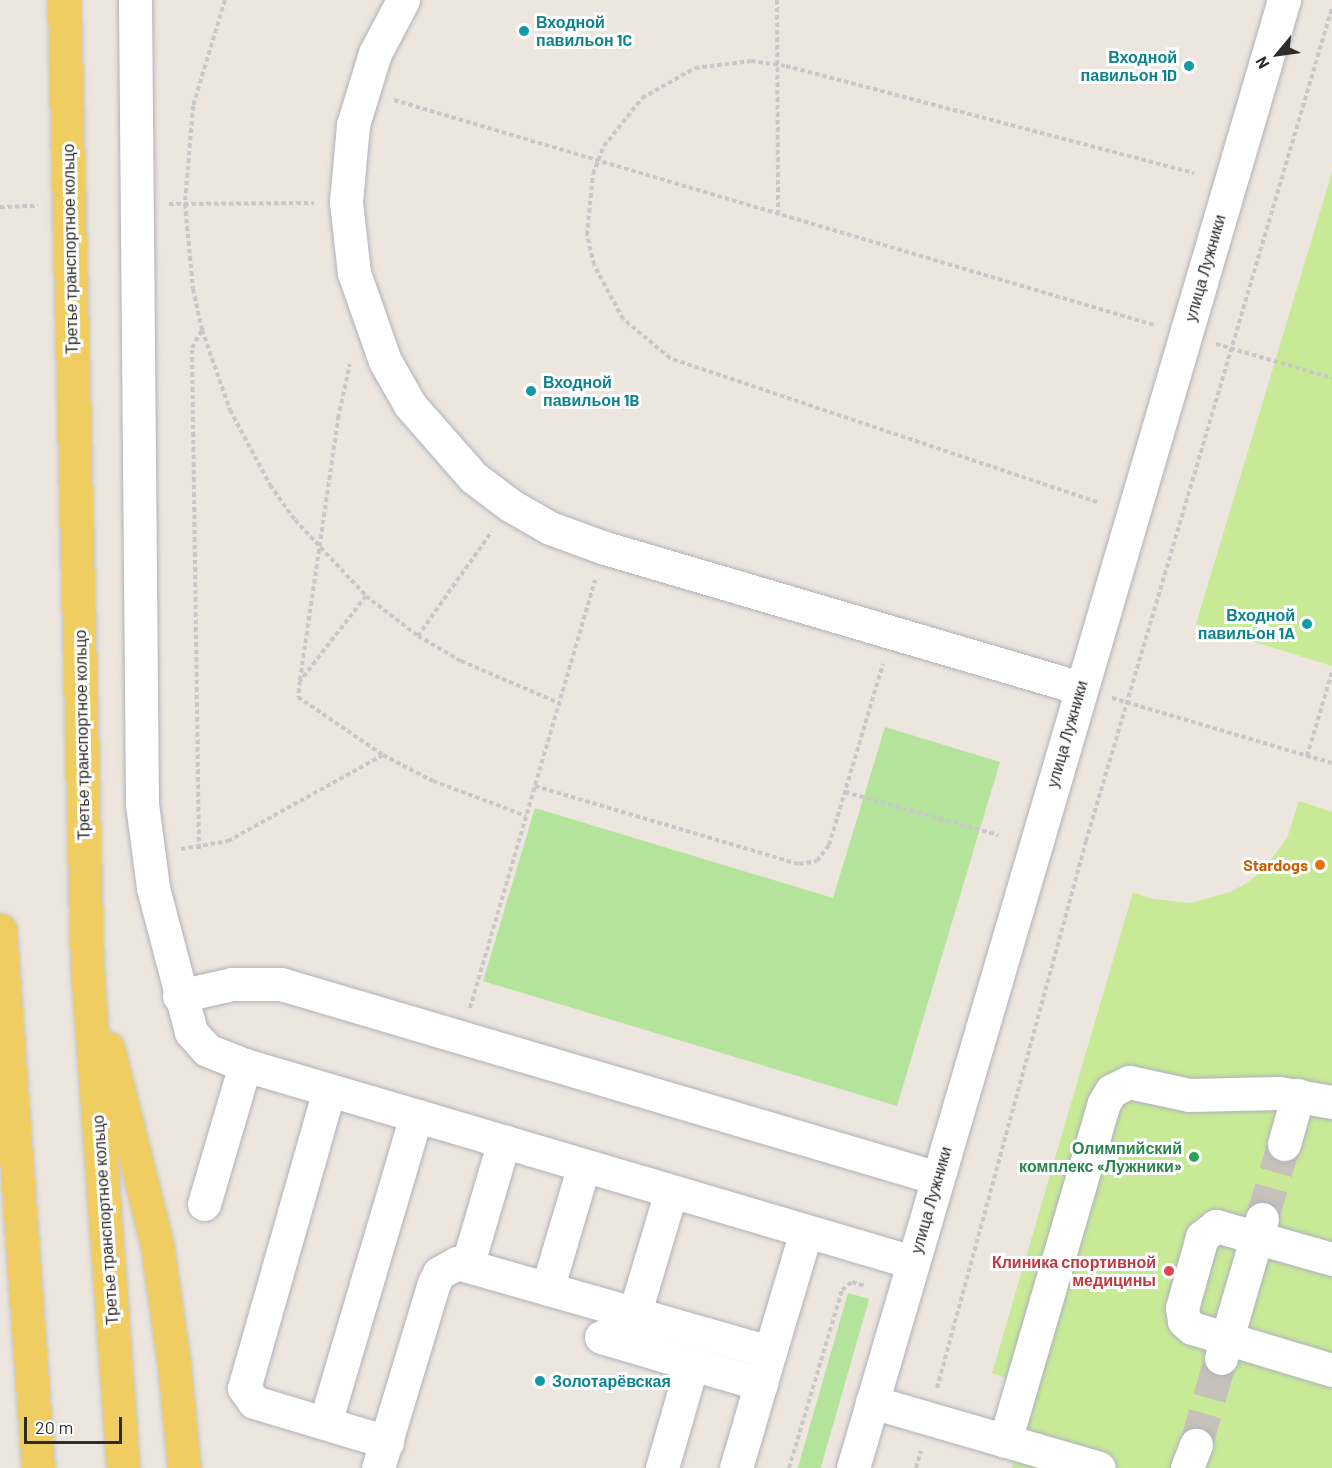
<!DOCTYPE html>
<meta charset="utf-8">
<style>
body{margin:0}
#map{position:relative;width:1332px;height:1468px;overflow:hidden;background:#ede6de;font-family:Barlow,sans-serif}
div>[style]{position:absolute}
.green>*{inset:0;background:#b4e39b;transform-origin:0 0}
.pitch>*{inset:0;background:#c8ea97}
.minor-tunnel>*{height:33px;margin-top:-16.5px;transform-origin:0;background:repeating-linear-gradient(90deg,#c6c1ba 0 33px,transparent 0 49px)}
.path>*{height:4px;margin-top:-2px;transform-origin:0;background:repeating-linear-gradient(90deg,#c8c8c8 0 4.5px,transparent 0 7.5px)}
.roads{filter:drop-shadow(0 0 2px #aeb1bc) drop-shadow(0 0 2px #aeb1bc)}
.minor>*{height:33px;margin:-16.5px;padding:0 16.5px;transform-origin:16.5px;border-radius:16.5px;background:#fff}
.bridges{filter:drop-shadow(0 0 2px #c8c8c8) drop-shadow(0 0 2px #c8c8c8)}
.major-bridge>*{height:33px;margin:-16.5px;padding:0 16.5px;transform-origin:16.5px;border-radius:16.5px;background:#efcd61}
.dots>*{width:16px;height:16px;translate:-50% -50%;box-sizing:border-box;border:3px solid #fff;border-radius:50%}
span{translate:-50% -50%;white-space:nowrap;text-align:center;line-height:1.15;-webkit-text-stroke:6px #fff;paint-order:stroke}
.culture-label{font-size:16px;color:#0d838f;font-weight:700}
.left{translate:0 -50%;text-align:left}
.right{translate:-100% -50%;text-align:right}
.street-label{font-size:16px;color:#2c2c2c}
.food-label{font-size:16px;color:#c56008;font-weight:700}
.leisure-label{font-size:16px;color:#27864d;font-weight:700}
.health-label{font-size:16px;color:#be3a42;font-weight:700}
.north{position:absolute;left:1248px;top:24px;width:60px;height:60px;-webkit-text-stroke:4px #fff;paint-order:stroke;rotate:241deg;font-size:16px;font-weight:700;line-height:24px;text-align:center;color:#2c2c2c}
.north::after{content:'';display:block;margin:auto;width:21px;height:27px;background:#2c2c2c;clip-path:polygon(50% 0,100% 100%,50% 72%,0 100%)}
.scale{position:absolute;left:24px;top:1417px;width:98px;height:27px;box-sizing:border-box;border:3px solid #2c2c2c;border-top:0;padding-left:8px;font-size:18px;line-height:21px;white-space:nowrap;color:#2c2c2c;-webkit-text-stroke:4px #fff;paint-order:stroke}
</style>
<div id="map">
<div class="green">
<div style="clip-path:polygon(885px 727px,1000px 762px,897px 1106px,483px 981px,535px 808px,833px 898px)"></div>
<div style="left:848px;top:1293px;width:22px;height:183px;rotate:16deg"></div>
</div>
<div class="pitch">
<div style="clip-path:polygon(1332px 172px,1332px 666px,1196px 624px)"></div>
<div style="clip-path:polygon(1299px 801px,1332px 812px,1332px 1468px,1012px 1468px,1036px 1388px,992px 1373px,1133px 892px,1152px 899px,1191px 903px,1230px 892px,1247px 883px,1263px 870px,1287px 838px)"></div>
</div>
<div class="minor-tunnel">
<div style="left:1262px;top:1219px;width:78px;rotate:-73.7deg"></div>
<div style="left:1196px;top:1445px;width:91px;rotate:-74deg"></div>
</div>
<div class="path">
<div style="left:225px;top:0;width:111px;rotate:106.8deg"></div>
<div style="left:193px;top:106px;width:98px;rotate:94.7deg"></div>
<div style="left:185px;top:204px;width:85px;rotate:84.6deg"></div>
<div style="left:193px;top:289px;width:42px;rotate:77.6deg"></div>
<div style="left:202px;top:330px;width:85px;rotate:70.7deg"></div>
<div style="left:230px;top:410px;width:85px;rotate:61.9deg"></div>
<div style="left:270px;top:485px;width:43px;rotate:54.5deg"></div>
<div style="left:295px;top:520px;width:104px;rotate:46.9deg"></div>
<div style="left:366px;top:596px;width:66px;rotate:37.6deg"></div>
<div style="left:418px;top:636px;width:50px;rotate:30.2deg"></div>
<div style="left:461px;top:661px;width:107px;rotate:23.2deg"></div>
<div style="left:777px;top:0;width:214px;rotate:89.7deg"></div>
<div style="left:394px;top:100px;width:793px;rotate:16.49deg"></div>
<div style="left:169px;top:204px;width:145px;rotate:-0.4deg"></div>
<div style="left:0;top:207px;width:38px;rotate:-2deg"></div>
<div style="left:1216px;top:344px;width:121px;rotate:16.3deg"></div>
<div style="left:1097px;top:502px;width:451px;rotate:-161.4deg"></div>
<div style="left:670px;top:358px;width:61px;rotate:-140.3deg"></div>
<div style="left:623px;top:319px;width:61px;rotate:-118.2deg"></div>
<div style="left:594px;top:265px;width:31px;rotate:-103deg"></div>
<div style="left:587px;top:235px;width:61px;rotate:-84.4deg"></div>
<div style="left:593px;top:174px;width:30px;rotate:-69deg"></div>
<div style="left:604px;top:146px;width:61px;rotate:-51.6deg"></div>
<div style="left:642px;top:98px;width:61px;rotate:-29.5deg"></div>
<div style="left:695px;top:68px;width:56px;rotate:-7.1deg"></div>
<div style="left:751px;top:61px;width:35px;rotate:8deg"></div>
<div style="left:786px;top:66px;width:422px;rotate:14.7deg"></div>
<div style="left:366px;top:596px;width:108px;rotate:127.8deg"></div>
<div style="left:300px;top:681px;width:16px;rotate:97deg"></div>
<div style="left:298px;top:697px;width:103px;rotate:34.3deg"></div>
<div style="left:383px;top:755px;width:56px;rotate:27.5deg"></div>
<div style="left:433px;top:781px;width:99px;rotate:20.6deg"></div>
<div style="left:418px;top:636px;width:128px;rotate:-54.8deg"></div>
<div style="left:300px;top:680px;width:265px;rotate:-81.7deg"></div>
<div style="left:338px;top:418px;width:55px;rotate:-77.5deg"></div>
<div style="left:1112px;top:698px;width:229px;rotate:16.5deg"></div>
<div style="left:1307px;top:756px;width:88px;rotate:-73.4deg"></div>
<div style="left:535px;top:786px;width:275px;rotate:16.5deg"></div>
<div style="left:799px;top:864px;width:18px;rotate:-9deg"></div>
<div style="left:817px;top:861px;width:20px;rotate:-53deg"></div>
<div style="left:829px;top:845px;width:189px;rotate:-73.4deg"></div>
<div style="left:845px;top:792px;width:159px;rotate:15.7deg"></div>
<div style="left:181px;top:849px;width:48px;rotate:-9.7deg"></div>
<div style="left:228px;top:841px;width:177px;rotate:-29deg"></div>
<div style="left:199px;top:849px;width:501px;rotate:-90.8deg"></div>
<div style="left:192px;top:348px;width:21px;rotate:-61deg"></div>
<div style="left:470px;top:1008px;width:446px;rotate:-73.7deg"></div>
<div style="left:937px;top:1388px;width:567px;rotate:-74.76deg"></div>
<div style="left:1086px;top:841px;width:869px;rotate:-73.55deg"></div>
<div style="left:789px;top:1468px;width:186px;rotate:-73.4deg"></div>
<div style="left:842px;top:1290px;width:13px;rotate:-39deg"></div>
<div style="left:852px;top:1282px;width:14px;rotate:17deg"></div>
<div style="left:916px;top:1468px;width:18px;rotate:-74deg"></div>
</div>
<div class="roads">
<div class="minor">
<div style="left:135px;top:0;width:804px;rotate:89.5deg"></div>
<div style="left:142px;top:804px;width:85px;rotate:82.5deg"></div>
<div style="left:153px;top:888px;width:149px;rotate:75.2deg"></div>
<div style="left:191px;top:1032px;width:24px;rotate:48deg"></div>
<div style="left:207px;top:1050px;width:41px;rotate:21.5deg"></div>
<div style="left:245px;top:1065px;width:695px;rotate:16.45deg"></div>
<div style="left:403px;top:0;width:60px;rotate:117.8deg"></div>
<div style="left:375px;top:53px;width:75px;rotate:107deg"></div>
<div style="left:353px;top:125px;width:77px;rotate:95.2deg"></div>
<div style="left:346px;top:202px;width:71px;rotate:83.6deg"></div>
<div style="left:354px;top:273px;width:93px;rotate:70.6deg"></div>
<div style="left:385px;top:361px;width:51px;rotate:60.4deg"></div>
<div style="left:410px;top:405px;width:96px;rotate:48.8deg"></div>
<div style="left:473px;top:477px;width:46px;rotate:37.1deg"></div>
<div style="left:510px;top:505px;width:46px;rotate:29.9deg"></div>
<div style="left:550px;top:528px;width:59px;rotate:20deg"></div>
<div style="left:605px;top:548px;width:495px;rotate:16.4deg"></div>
<div style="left:179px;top:996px;width:54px;rotate:-12.8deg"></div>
<div style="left:232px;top:984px;width:49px"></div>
<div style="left:281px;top:984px;width:684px;rotate:16.47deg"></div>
<div style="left:329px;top:1090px;width:310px;rotate:105.9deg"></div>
<div style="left:244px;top:1388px;width:17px;rotate:54deg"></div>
<div style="left:254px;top:1402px;width:139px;rotate:16.7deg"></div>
<div style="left:1284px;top:1144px;width:51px;rotate:-74.1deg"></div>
<div style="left:204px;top:1204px;width:145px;rotate:-73.6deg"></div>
<div style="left:1332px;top:1259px;width:121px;rotate:-164.1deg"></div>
<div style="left:1216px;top:1226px;width:18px;rotate:142deg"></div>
<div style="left:1202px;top:1237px;width:74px;rotate:105.7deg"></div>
<div style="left:1182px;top:1308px;width:13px;rotate:81deg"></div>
<div style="left:1184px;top:1321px;width:11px;rotate:41deg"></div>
<div style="left:1192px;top:1328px;width:146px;rotate:16.7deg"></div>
<div style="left:468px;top:1263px;width:127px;rotate:-73.6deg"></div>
<div style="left:548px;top:1286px;width:126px;rotate:-73.4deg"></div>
<div style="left:635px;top:1312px;width:126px;rotate:-73.4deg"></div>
<div style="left:601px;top:1337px;width:95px;rotate:16.5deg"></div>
<div style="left:692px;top:1364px;width:108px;rotate:106.1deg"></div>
<div style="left:770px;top:1352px;width:126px;rotate:-73.4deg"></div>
<div style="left:1221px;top:1358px;width:145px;rotate:-73.6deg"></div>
<div style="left:692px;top:1364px;width:72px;rotate:16.2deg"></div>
<div style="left:872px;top:1402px;width:236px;rotate:16.2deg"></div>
<div style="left:325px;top:1423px;width:321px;rotate:-73.5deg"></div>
<div style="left:1005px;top:1441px;width:352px;rotate:-73.7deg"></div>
<div style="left:1104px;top:1103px;width:14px;rotate:-60deg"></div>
<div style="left:1111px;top:1091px;width:20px;rotate:-27deg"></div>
<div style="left:1129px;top:1082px;width:61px;rotate:12.2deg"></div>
<div style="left:1189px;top:1095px;width:90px;rotate:-1.3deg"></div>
<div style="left:1279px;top:1093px;width:54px;rotate:9.6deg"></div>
<div style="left:378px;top:1468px;width:193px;rotate:-73.2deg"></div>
<div style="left:434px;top:1283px;width:11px;rotate:-63deg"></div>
<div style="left:439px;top:1273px;width:21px;rotate:-29deg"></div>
<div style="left:457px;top:1263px;width:325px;rotate:15.9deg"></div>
<div style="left:770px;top:1352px;width:121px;rotate:106.3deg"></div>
<div style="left:853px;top:1468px;width:1530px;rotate:-73.64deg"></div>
<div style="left:1187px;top:1468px;width:25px;rotate:-69deg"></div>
</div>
</div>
<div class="bridges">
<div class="major-bridge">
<div style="left:64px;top:0;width:966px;rotate:88.64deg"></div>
<div style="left:87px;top:966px;width:503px;rotate:85.9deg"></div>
<div style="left:0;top:930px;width:539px;rotate:85.96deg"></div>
<div style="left:108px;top:1048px;width:203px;rotate:76deg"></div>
<div style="left:157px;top:1245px;width:120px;rotate:81.9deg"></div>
<div style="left:174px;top:1364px;width:104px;rotate:84.5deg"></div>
</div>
</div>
<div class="dots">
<div style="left:524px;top:31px;background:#0f9aa8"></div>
<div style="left:1189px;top:66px;background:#0f9aa8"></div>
<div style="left:531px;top:391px;background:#0f9aa8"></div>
<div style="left:1307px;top:624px;background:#0f9aa8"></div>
<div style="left:1320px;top:865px;background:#e8710a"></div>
<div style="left:1194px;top:1157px;background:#2e9e5b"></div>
<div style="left:1169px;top:1271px;background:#e0444e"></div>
<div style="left:540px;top:1381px;background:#0f9aa8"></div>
</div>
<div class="culture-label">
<span class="left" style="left:536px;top:31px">Входной<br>павильон 1C</span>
<span class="right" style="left:1177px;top:66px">Входной<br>павильон 1D</span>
<span class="left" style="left:543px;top:391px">Входной<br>павильон 1B</span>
<span class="right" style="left:1295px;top:624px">Входной<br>павильон 1A</span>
<span class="left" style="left:552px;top:1381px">Золотарёвская</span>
</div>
<div class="street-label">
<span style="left:70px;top:249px;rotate:-91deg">Третье транспортное кольцо</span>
<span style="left:1205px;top:268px;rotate:-74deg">улица Лужники</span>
<span style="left:1067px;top:734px;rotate:-74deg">улица Лужники</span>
<span style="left:82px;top:735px;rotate:-91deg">Третье транспортное кольцо</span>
<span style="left:931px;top:1200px;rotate:-74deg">улица Лужники</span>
<span style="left:105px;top:1220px;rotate:-94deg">Третье транспортное кольцо</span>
</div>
<div class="food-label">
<span class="right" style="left:1308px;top:865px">Stardogs</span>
</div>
<div class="leisure-label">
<span class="right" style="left:1182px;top:1157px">Олимпийский<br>комплекс «Лужники»</span>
</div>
<div class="health-label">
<span class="right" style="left:1156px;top:1271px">Клиника спортивной<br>медицины</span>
</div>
<div class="north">N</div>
<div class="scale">20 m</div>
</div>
